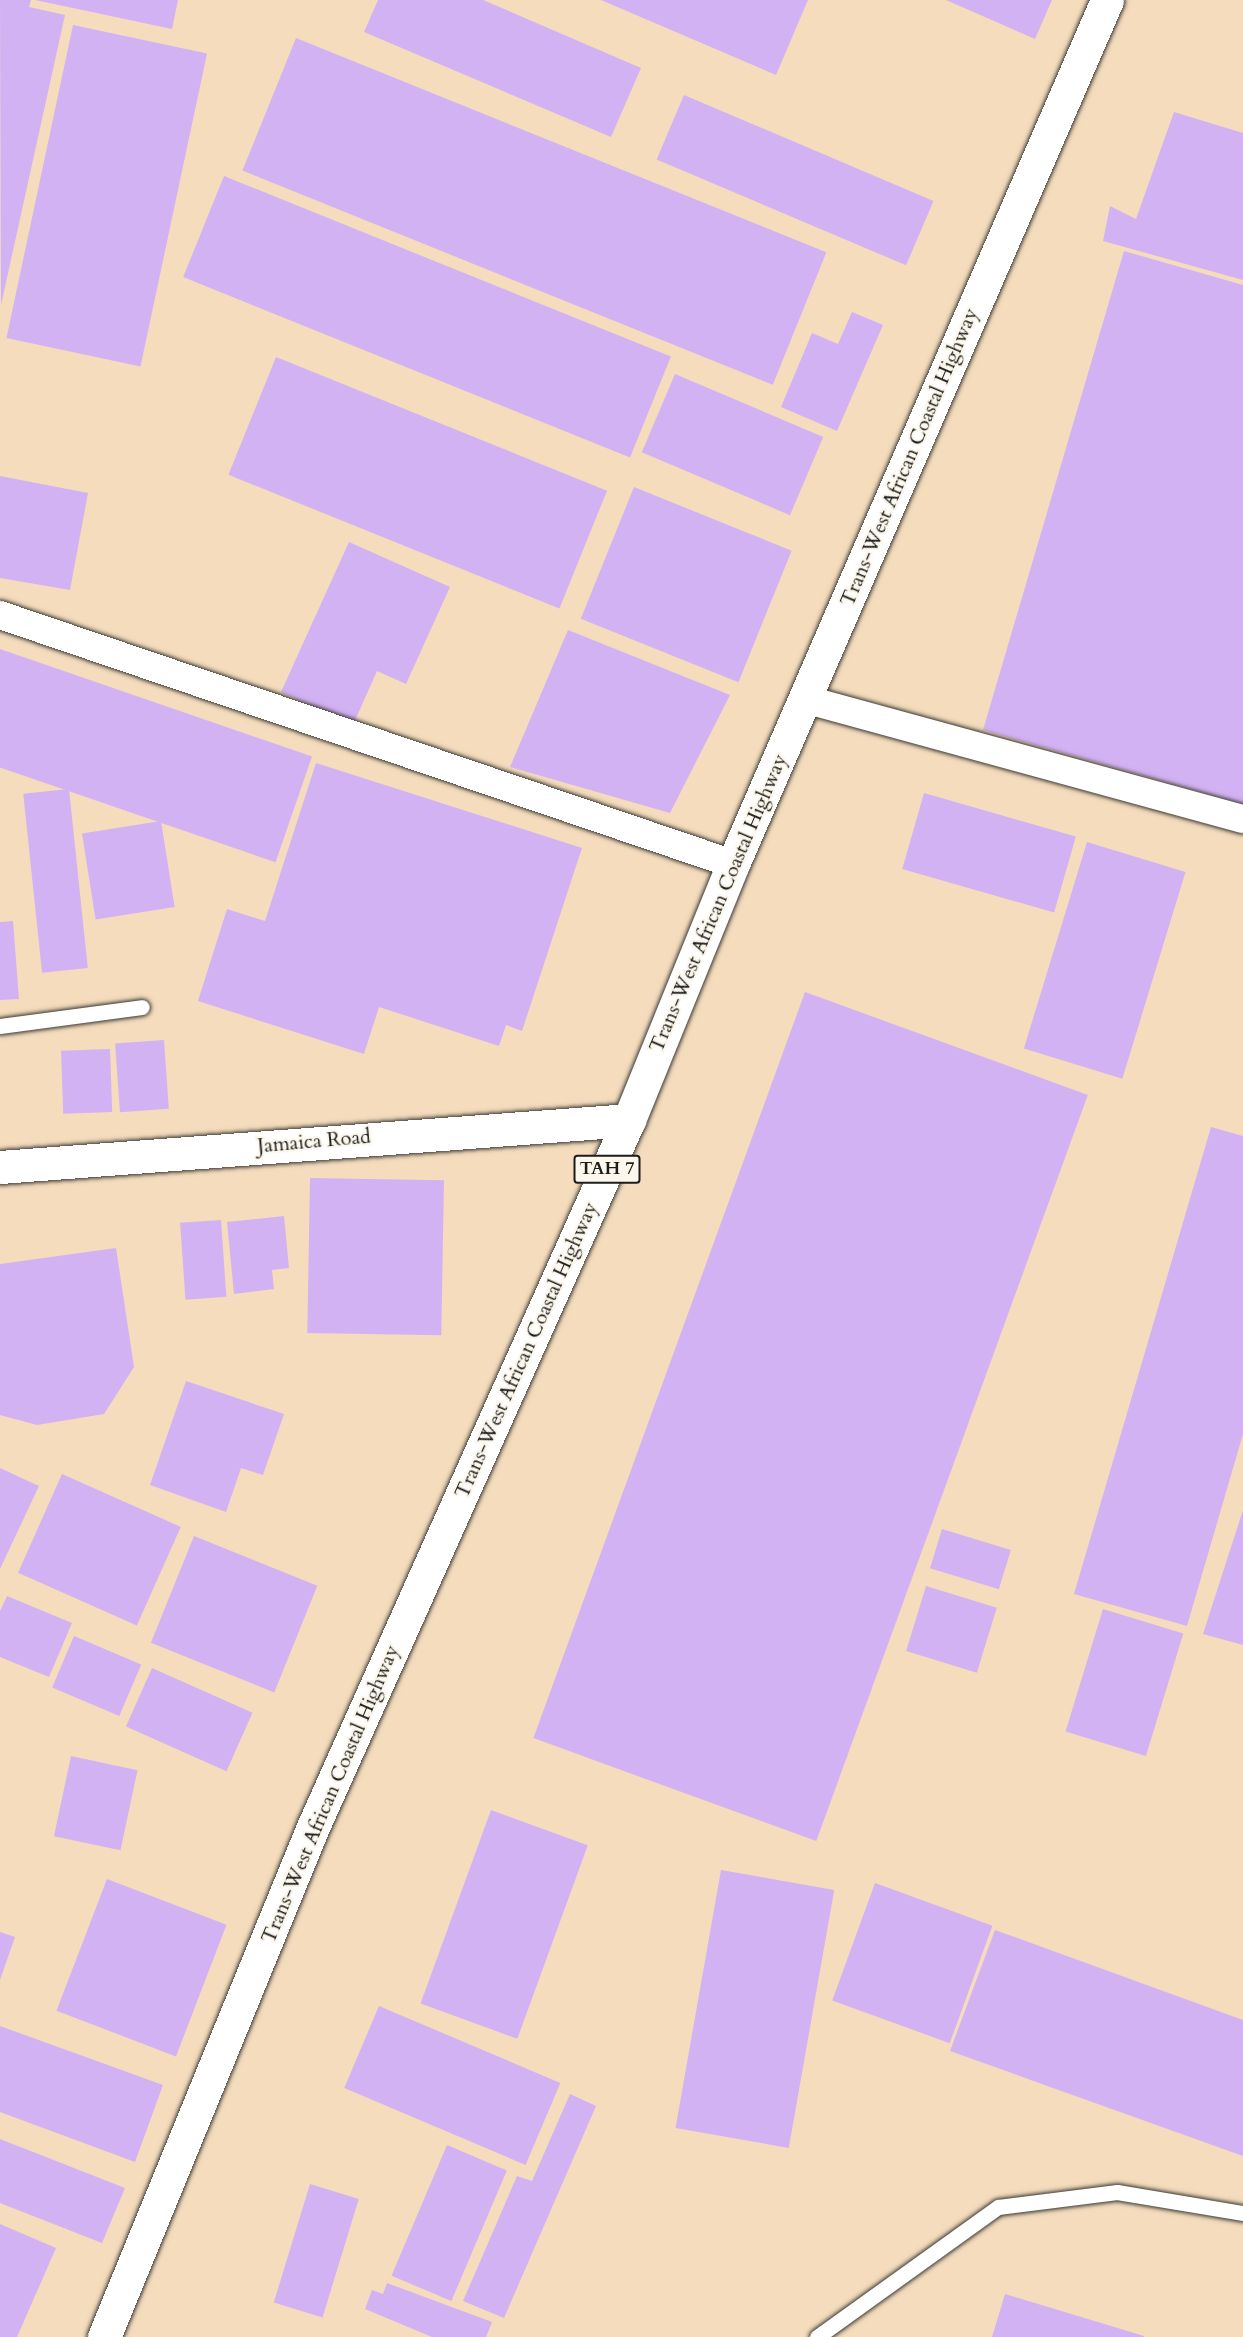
<!DOCTYPE html>
<style>
body{margin:0}
#map{position:relative;width:1243px;height:2337px;overflow:hidden;background:#f4dcbd;font-family:Cardo,serif}
div>[style]{position:absolute}
.building>*{inset:0;background:#d3b2f4;transform-origin:0 0}
.roads{filter:drop-shadow(0 0 2px #3c3934) drop-shadow(0 0 2px #3c3934)}
.service>*{height:15px;margin:-7.5px;padding:0 7.5px;transform-origin:7.5px;border-radius:7.5px;background:#fff}
.minor>*{height:28px;margin:-14px;padding:0 14px;transform-origin:14px;border-radius:14px;background:#fff}
.tertiary>*{height:33px;margin:-16.5px;padding:0 16.5px;transform-origin:16.5px;border-radius:16.5px;background:#fff}
.trunk>*{height:33px;margin:-16.5px;padding:0 16.5px;transform-origin:16.5px;border-radius:16.5px;background:#fff}
span{translate:-50% -50%;white-space:nowrap;text-align:center;line-height:1.15;-webkit-text-stroke:4.5px #fbf7ec;paint-order:stroke}
.shield-label span{padding:2px 4px;background:#fbf7ec;border:2px solid;border-radius:4px;-webkit-text-stroke-width:0}
.shield-label{font-size:18px;color:#1c1c1c;font-weight:700}
.street-label{font-size:20px;color:#1c1c1c}
</style>
<div id="map">
<div class="building">
<div style="clip-path:polygon(0 0,31px 0,29px 7px,65px 15px,1px 305px)"></div>
<div style="clip-path:polygon(35px 0,178px 0,172px 29px)"></div>
<div style="clip-path:polygon(378px 0,483px 0,641px 68px,611px 137px,364px 32px)"></div>
<div style="clip-path:polygon(601px 0,808px 0,776px 75px)"></div>
<div style="clip-path:polygon(946px 0,1052px 0,1035px 39px)"></div>
<div style="left:73px;top:25px;width:137px;height:320px;rotate:12deg"></div>
<div style="left:296px;top:38px;width:572px;height:143px;rotate:22deg"></div>
<div style="left:684px;top:95px;width:271px;height:70px;rotate:23deg"></div>
<div style="clip-path:polygon(1174px 112px,1243px 133px,1243px 280px,1103px 241px,1110px 206px,1136px 219px)"></div>
<div style="left:224px;top:176px;width:482px;height:109px;rotate:22deg"></div>
<div style="clip-path:polygon(1124px 251px,1243px 285px,1243px 804px,983px 730px)"></div>
<div style="clip-path:polygon(852px 312px,883px 325px,837px 431px,781px 407px,812px 333px,838px 344px)"></div>
<div style="left:276px;top:357px;width:357px;height:127px;rotate:22deg"></div>
<div style="left:675px;top:374px;width:161px;height:85px;rotate:23deg"></div>
<div style="clip-path:polygon(0 476px,88px 493px,70px 590px,0 578px)"></div>
<div style="left:634px;top:487px;width:170px;height:142px;rotate:22deg"></div>
<div style="clip-path:polygon(349px 542px,450px 587px,406px 684px,377px 671px,353px 725px,281px 692px)"></div>
<div style="clip-path:polygon(568px 630px,730px 695px,670px 813px,510px 767px)"></div>
<div style="left:0;top:649px;width:330px;height:112px;rotate:19deg"></div>
<div style="clip-path:polygon(316px 763px,582px 848px,522px 1031px,506px 1025px,499px 1046px,379px 1007px,364px 1054px,198px 1001px,227px 909px,265px 921px)"></div>
<div style="left:69px;top:789px;width:180px;height:46px;rotate:84deg"></div>
<div style="left:924px;top:793px;width:158px;height:79px;rotate:16deg"></div>
<div style="left:161px;top:821px;width:87px;height:80px;rotate:81deg"></div>
<div style="left:1087px;top:842px;width:103px;height:216px;rotate:17deg"></div>
<div style="clip-path:polygon(13px 921px,19px 999px,0 1000px,0 922px)"></div>
<div style="left:805px;top:992px;width:301px;height:794px;rotate:20deg"></div>
<div style="left:164px;top:1040px;width:69px;height:49px;rotate:86deg"></div>
<div style="left:110px;top:1049px;width:63px;height:49px;rotate:88deg"></div>
<div style="clip-path:polygon(1211px 1127px,1243px 1136px,1243px 1434px,1187px 1626px,1074px 1594px)"></div>
<div style="left:310px;top:1178px;width:134px;height:155px;rotate:1deg"></div>
<div style="clip-path:polygon(284px 1216px,289px 1268px,272px 1270px,274px 1289px,234px 1294px,227px 1222px)"></div>
<div style="left:221px;top:1220px;width:77px;height:41px;rotate:86deg"></div>
<div style="clip-path:polygon(116px 1248px,134px 1367px,104px 1414px,37px 1425px,0 1415px,0 1264px)"></div>
<div style="clip-path:polygon(186px 1381px,284px 1414px,263px 1475px,241px 1468px,226px 1512px,150px 1485px)"></div>
<div style="clip-path:polygon(0 1468px,39px 1486px,0 1569px)"></div>
<div style="left:62px;top:1474px;width:130px;height:108px;rotate:24deg"></div>
<div style="clip-path:polygon(1243px 1510px,1243px 1645px,1203px 1634px)"></div>
<div style="left:942px;top:1529px;width:72px;height:41px;rotate:17deg"></div>
<div style="left:194px;top:1536px;width:133px;height:115px;rotate:22deg"></div>
<div style="left:926px;top:1586px;width:74px;height:68px;rotate:17deg"></div>
<div style="clip-path:polygon(7px 1596px,72px 1623px,49px 1677px,0 1657px,0 1611px)"></div>
<div style="left:1103px;top:1609px;width:84px;height:128px;rotate:17deg"></div>
<div style="left:74px;top:1636px;width:73px;height:56px;rotate:23deg"></div>
<div style="left:152px;top:1668px;width:110px;height:64px;rotate:24deg"></div>
<div style="left:71px;top:1756px;width:68px;height:82px;rotate:12deg"></div>
<div style="left:491px;top:1810px;width:103px;height:206px;rotate:20deg"></div>
<div style="left:721px;top:1870px;width:115px;height:262px;rotate:10deg"></div>
<div style="left:107px;top:1879px;width:128px;height:141px;rotate:21deg"></div>
<div style="left:875px;top:1883px;width:125px;height:125px;rotate:20deg"></div>
<div style="clip-path:polygon(995px 1930px,1243px 2020px,1243px 2156px,950px 2051px)"></div>
<div style="clip-path:polygon(0 1932px,15px 1937px,0 1980px)"></div>
<div style="left:379px;top:2006px;width:197px;height:89px;rotate:23deg"></div>
<div style="clip-path:polygon(0 2026px,163px 2085px,135px 2162px,0 2112px)"></div>
<div style="clip-path:polygon(570px 2094px,596px 2106px,504px 2318px,463px 2301px,517px 2176px,532px 2181px)"></div>
<div style="clip-path:polygon(0 2139px,125px 2188px,102px 2243px,0 2203px)"></div>
<div style="left:447px;top:2145px;width:65px;height:142px;rotate:23deg"></div>
<div style="left:310px;top:2184px;width:51px;height:124px;rotate:17deg"></div>
<div style="clip-path:polygon(0 2224px,56px 2248px,17px 2337px,0 2337px)"></div>
<div style="clip-path:polygon(387px 2283px,492px 2322px,486px 2337px,432px 2337px,365px 2309px,372px 2290px,383px 2294px)"></div>
<div style="clip-path:polygon(1005px 2294px,1144px 2336px,1144px 2337px,992px 2337px)"></div>
</div>
<div class="roads">
<div class="service">
<div style="left:0;top:1026px;width:143px;rotate:-7.6deg"></div>
<div style="left:817px;top:2337px;width:223px;rotate:-35.7deg"></div>
<div style="left:998px;top:2207px;width:120px;rotate:-7.2deg"></div>
<div style="left:1117px;top:2192px;width:128px;rotate:9.5deg"></div>
</div>
<div class="minor">
<div style="left:0;top:615px;width:774px;rotate:18.76deg"></div>
<div style="left:804px;top:699px;width:455px;rotate:15.3deg"></div>
</div>
<div class="tertiary">
<div style="left:0;top:1167px;width:631px;rotate:-4.27deg"></div>
</div>
<div class="trunk">
<div style="left:104px;top:2337px;width:551px;rotate:-67.72deg"></div>
<div style="left:313px;top:1827px;width:774px;rotate:-65.92deg"></div>
<div style="left:629px;top:1120px;width:276px;rotate:-67.9deg"></div>
<div style="left:733px;top:864px;width:941px;rotate:-66.59deg"></div>
</div>
</div>
<div class="shield-label">
<span style="left:607px;top:1169px">TAH 7</span>
</div>
<div class="street-label">
<span style="left:909px;top:457px;rotate:-67deg">Trans-West African Coastal Highway</span>
<span style="left:718px;top:903px;rotate:-67deg">Trans-West African Coastal Highway</span>
<span style="left:314px;top:1141px;rotate:-5deg">Jamaica Road</span>
<span style="left:526px;top:1350px;rotate:-66deg">Trans-West African Coastal Highway</span>
<span style="left:330px;top:1794px;rotate:-67deg">Trans-West African Coastal Highway</span>
</div>
</div>
